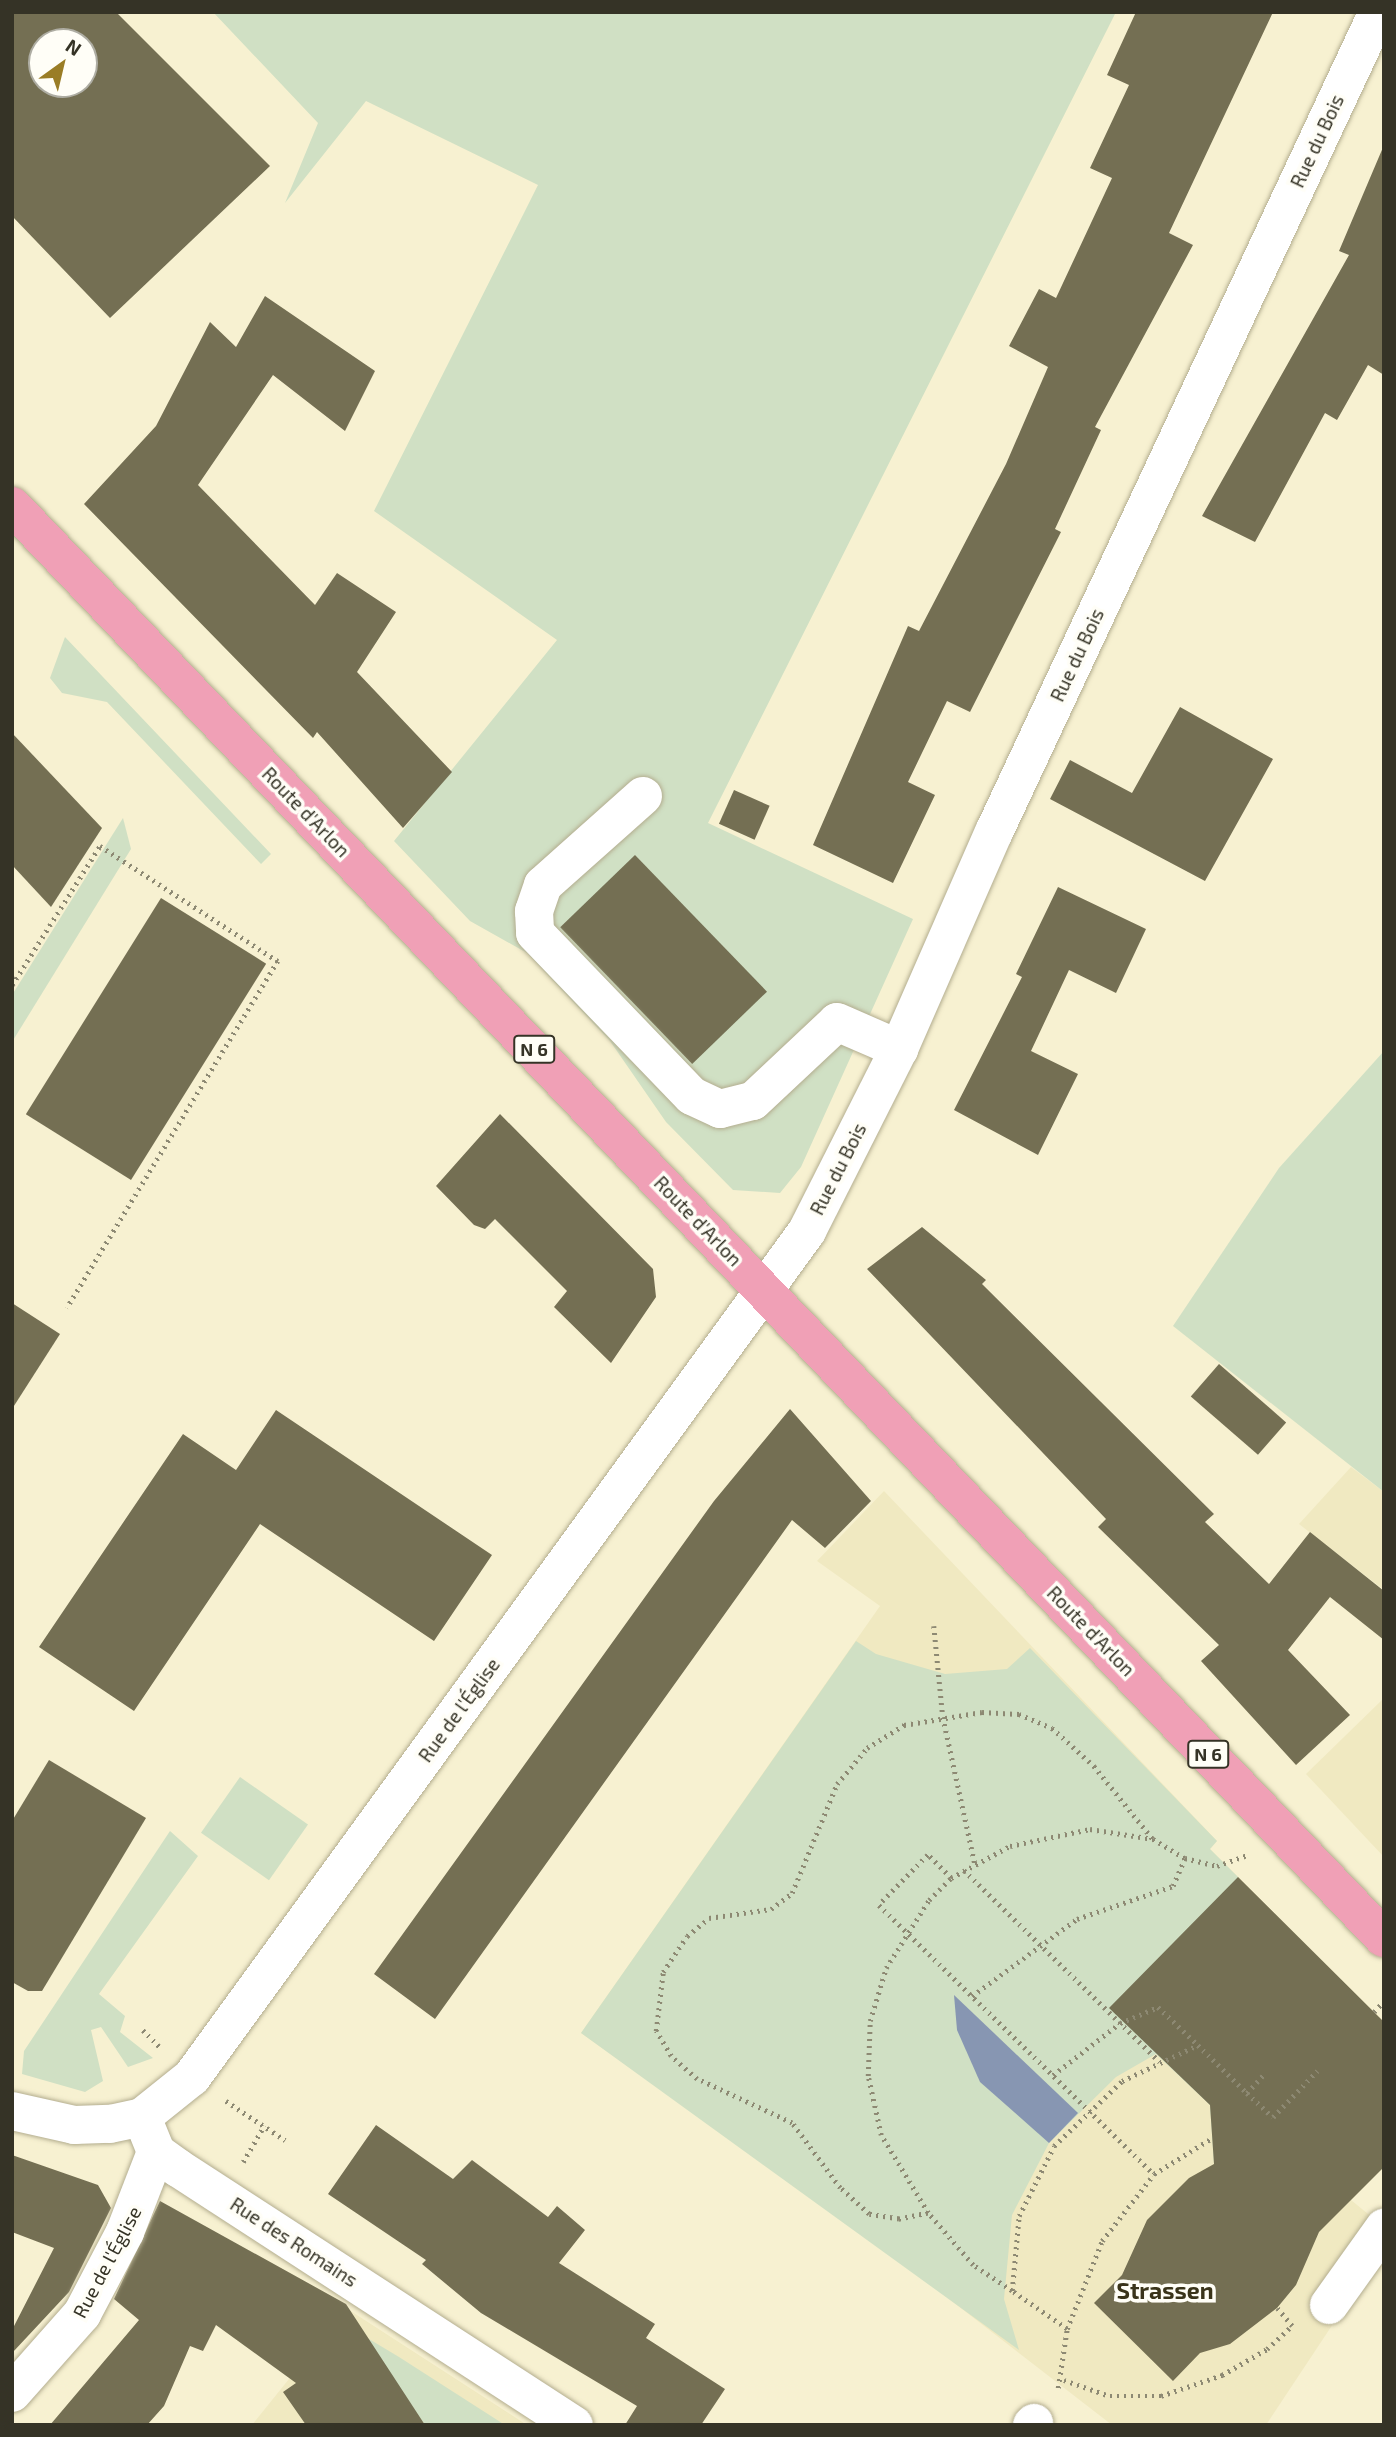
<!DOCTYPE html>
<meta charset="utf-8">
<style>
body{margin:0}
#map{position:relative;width:1396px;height:2437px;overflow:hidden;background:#f7f1d1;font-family:"Exo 2",sans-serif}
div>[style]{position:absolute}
.built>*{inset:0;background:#f0e9c1}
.green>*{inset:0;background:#d0e0c4;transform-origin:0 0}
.water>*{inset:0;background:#8796b2}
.building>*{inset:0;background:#746f53;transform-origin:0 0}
.path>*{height:4.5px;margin-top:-2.25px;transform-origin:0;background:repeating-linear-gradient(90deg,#8d8973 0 2px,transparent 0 7px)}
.roads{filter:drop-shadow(0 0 2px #b3ad8f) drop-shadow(0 0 2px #b3ad8f)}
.minor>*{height:38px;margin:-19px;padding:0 19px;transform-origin:19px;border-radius:19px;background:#fff}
.major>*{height:38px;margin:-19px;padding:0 19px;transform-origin:19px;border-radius:19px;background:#f0a0b6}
span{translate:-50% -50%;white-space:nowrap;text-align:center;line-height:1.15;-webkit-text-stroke:7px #fffef7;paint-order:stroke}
.shield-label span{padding:2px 5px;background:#fffef7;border:2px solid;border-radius:5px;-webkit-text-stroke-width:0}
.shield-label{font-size:18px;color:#353326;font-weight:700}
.street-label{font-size:19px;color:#353326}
.quarter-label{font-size:23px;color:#3a341a;font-weight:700}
.frame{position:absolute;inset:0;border:14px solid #353326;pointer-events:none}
.north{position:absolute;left:28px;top:28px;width:70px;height:70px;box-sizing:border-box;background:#fffef7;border:2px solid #aeada3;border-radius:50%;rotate:34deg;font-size:19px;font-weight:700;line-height:28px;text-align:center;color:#353326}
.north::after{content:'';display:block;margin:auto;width:24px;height:32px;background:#9a7d26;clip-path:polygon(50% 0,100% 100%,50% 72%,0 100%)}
</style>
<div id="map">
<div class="built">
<div style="clip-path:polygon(1351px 1467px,1384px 1492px,1384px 1590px,1299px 1524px)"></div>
<div style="clip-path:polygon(884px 1491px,1217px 1841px,1210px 1849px,1384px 2022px,1384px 2166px,1351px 2200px,1384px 2227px,1384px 2247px,1266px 2425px,1112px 2425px,882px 2247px,581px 2033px,880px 1606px,817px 1561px)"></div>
<div style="clip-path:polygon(1384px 1698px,1384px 1857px,1306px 1774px)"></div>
<div style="clip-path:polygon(346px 2308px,527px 2425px,252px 2425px)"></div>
</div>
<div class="green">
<div style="clip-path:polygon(213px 12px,1116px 12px,708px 823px,913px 919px,801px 1167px,780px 1193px,733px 1190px,666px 1122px,610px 1041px,527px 953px,470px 921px,394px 841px,557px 640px,374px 511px,538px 185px,366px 101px,285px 203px,318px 123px)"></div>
<div style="clip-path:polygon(65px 637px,271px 854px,261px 864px,107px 702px,62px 693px,50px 678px)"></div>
<div style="clip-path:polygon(123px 818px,131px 849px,12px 1042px,12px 995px)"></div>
<div style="clip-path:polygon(1384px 1051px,1384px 1492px,1173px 1326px,1279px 1168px)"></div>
<div style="clip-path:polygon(856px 1641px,876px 1654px,945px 1674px,1007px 1669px,1030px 1648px,1217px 1841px,1210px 1849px,1238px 1877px,1275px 2029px,1215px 2179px,1210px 2105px,1156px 2054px,1116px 2077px,1049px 2143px,1012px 2215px,1004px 2299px,1019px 2350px,581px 2033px)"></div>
<div style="left:240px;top:1777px;width:83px;height:68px;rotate:35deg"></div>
<div style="clip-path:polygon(170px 1831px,198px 1856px,99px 1994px,125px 2016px,120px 2032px,153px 2058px,128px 2067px,101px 2027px,91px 2030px,103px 2081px,85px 2092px,22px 2074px,24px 2051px)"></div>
<div style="clip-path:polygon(364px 2336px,399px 2357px,505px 2425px,425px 2425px)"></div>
</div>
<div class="water">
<div style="clip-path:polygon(954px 1995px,1078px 2113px,1049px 2143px,980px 2082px,957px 2030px)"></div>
</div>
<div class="building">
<div style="clip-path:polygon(evenodd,12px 12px,116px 12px,270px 166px,110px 318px,12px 216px,12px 12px,42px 42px,84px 42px,84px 84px,42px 84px,42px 42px)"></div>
<div style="clip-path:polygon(1136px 12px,1273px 12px,1169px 233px,1193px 245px,1095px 427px,1101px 430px,1055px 529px,1061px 532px,970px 712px,947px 701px,908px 782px,935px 795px,893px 883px,813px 845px,908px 626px,919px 631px,1006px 464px,1048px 367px,1009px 346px,1039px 289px,1056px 298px,1112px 178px,1090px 168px,1129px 85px,1107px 75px)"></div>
<div style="clip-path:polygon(1384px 145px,1384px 375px,1368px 365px,1337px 420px,1325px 413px,1255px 542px,1202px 516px,1349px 255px,1339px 251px)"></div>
<div style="clip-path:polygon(265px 296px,375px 371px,345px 431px,273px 375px,198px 485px,315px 605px,337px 573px,396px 612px,357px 672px,452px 772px,403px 828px,317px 732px,313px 738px,84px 504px,156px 426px,210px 322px,236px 347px)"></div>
<div style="clip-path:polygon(1180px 707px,1273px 759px,1205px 881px,1050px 799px,1070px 760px,1132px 793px)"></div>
<div style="clip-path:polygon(12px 733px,102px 828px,51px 907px,12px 865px)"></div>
<div style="left:734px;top:790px;width:39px;height:37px;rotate:24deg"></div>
<div style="left:635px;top:855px;width:190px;height:104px;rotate:46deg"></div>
<div style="clip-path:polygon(1058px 887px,1146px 929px,1116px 993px,1069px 970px,1031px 1051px,1078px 1074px,1038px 1155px,954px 1110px,1022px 977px,1016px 974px)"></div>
<div style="left:161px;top:898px;width:124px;height:255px;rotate:32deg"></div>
<div style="clip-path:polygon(500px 1114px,653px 1269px,656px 1297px,611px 1363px,554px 1307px,567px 1291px,495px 1219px,485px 1229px,474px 1225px,436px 1186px)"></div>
<div style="clip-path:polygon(922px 1227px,986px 1280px,982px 1284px,1214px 1514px,1205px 1522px,1269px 1584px,1310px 1532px,1384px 1591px,1384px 1640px,1330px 1597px,1288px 1650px,1350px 1715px,1296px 1765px,1201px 1661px,1219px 1645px,1098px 1527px,1106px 1519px,867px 1269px)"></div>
<div style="clip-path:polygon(12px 1303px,60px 1334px,12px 1409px)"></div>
<div style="left:1219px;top:1364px;width:89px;height:43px;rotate:41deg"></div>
<div style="clip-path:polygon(790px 1409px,871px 1501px,825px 1548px,792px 1520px,435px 2019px,374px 1974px,714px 1501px)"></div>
<div style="clip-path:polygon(276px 1410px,492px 1555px,434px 1641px,260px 1524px,134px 1711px,39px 1647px,183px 1434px,236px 1470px)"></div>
<div style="clip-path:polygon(49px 1760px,146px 1818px,42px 1991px,28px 1991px,12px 1982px,12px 1821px)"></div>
<div style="clip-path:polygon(1238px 1877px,1384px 2022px,1384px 2167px,1319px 2232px,1296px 2285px,1277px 2308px,1230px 2344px,1200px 2353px,1173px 2381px,1094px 2303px,1122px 2275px,1147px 2220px,1189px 2178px,1214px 2164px,1210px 2105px,1109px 2008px)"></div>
<div style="clip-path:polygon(376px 2125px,453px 2179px,472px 2160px,548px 2217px,557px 2206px,585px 2230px,559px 2263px,655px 2324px,646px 2338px,725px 2389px,701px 2425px,625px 2425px,637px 2406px,481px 2313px,422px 2264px,426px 2260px,328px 2194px)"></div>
<div style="clip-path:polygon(12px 2155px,98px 2185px,111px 2208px,69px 2292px,13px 2352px,12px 2330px,54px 2248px,12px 2232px)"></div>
<div style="clip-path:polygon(160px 2201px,346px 2304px,425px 2425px,306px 2425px,283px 2392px,296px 2383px,216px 2325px,203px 2351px,190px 2346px,164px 2406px,147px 2425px,50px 2425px,139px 2320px,114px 2299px)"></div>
</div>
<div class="path">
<div style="left:12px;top:985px;width:165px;rotate:-57.7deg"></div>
<div style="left:100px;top:846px;width:212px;rotate:32.9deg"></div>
<div style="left:278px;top:961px;width:406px;rotate:121.3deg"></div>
<div style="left:934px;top:1626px;width:91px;rotate:84.4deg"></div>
<div style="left:943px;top:1717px;width:150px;rotate:77.7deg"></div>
<div style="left:964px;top:1870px;width:274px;rotate:44.4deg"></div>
<div style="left:951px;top:1878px;width:33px;rotate:-135deg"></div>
<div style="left:928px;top:1855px;width:70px;rotate:134.4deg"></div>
<div style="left:879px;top:1905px;width:385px;rotate:44.4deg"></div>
<div style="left:972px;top:1996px;width:130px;rotate:-36.3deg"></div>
<div style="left:1077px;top:1919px;width:102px;rotate:-19deg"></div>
<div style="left:1173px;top:1886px;width:30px;rotate:-67deg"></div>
<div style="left:1374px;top:2012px;width:15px;rotate:-48deg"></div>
<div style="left:143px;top:2030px;width:24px;rotate:45deg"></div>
<div style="left:1053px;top:2075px;width:85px;rotate:-37.8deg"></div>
<div style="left:1120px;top:2023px;width:41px;rotate:-22.8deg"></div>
<div style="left:1158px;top:2007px;width:55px;rotate:43.5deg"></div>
<div style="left:1247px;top:2093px;width:35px;rotate:43deg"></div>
<div style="left:1273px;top:2117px;width:64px;rotate:-46.3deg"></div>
<div style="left:226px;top:2101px;width:71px;rotate:33.5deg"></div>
<div style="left:243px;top:2162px;width:42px;rotate:-59.7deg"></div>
<div style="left:928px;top:2213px;width:30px;rotate:168deg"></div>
<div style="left:899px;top:2219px;width:30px;rotate:-171deg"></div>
<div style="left:869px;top:2214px;width:39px;rotate:-138deg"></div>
<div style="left:840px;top:2188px;width:81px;rotate:-126.4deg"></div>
<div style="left:792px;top:2123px;width:105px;rotate:-155.1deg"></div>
<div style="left:697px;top:2079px;width:35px;rotate:-139deg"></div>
<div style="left:671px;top:2056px;width:29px;rotate:-121deg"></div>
<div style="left:656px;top:2031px;width:59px;rotate:-83.2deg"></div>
<div style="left:663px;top:1972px;width:43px;rotate:-56.3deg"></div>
<div style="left:687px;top:1936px;width:28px;rotate:-39deg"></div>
<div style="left:709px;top:1918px;width:63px;rotate:-8.3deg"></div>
<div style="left:771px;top:1909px;width:26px;rotate:-37deg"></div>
<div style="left:792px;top:1893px;width:118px;rotate:-67.6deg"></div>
<div style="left:837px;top:1784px;width:47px;rotate:-50.2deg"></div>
<div style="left:867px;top:1748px;width:44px;rotate:-31.9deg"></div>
<div style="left:904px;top:1725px;width:79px;rotate:-9.5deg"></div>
<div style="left:982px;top:1712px;width:37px;rotate:3deg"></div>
<div style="left:1019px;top:1714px;width:36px;rotate:23deg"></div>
<div style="left:1052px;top:1728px;width:57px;rotate:42.1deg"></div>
<div style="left:1094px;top:1766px;width:94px;rotate:51.1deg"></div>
<div style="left:1012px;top:2291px;width:47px;rotate:-146.3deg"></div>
<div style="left:973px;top:2265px;width:69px;rotate:-130.9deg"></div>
<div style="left:928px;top:2213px;width:91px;rotate:-121.1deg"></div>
<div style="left:881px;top:2135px;width:60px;rotate:-102.4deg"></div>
<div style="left:868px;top:2076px;width:55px;rotate:-87.9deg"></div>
<div style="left:870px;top:2021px;width:55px;rotate:-73.2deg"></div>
<div style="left:886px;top:1968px;width:80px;rotate:-57.7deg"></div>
<div style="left:929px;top:1900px;width:31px;rotate:-45deg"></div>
<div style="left:951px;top:1878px;width:67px;rotate:-28.5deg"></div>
<div style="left:1010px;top:1846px;width:82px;rotate:-12deg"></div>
<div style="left:1090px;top:1829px;width:64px;rotate:9deg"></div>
<div style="left:1153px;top:1839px;width:37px;rotate:31deg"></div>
<div style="left:1185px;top:1858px;width:33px;rotate:14deg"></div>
<div style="left:1217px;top:1866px;width:32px;rotate:-20deg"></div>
<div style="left:1067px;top:2329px;width:67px;rotate:-145.4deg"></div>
<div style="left:1012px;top:2291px;width:75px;rotate:-84.7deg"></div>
<div style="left:1019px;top:2216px;width:78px;rotate:-63.4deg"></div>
<div style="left:1054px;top:2146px;width:94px;rotate:-43.7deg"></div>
<div style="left:1122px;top:2081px;width:84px;rotate:-25.3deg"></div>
<div style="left:1198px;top:2045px;width:69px;rotate:44.4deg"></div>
<div style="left:1247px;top:2093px;width:27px;rotate:-48deg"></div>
<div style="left:1064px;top:2380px;width:49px;rotate:19.2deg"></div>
<div style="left:1110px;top:2396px;width:51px"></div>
<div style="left:1161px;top:2396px;width:65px;rotate:-19deg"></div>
<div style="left:1222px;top:2375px;width:52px;rotate:-30deg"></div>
<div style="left:1267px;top:2349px;width:34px;rotate:-43deg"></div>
<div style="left:1292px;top:2326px;width:23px;rotate:-130deg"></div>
<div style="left:1058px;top:2388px;width:60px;rotate:-81.3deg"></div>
<div style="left:1067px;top:2329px;width:95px;rotate:-68.3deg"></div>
<div style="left:1102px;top:2241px;width:85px;rotate:-52.2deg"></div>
<div style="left:1154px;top:2174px;width:68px;rotate:-31.8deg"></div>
</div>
<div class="roads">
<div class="minor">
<div style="left:643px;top:796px;width:134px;rotate:138.3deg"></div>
<div style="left:543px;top:885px;width:28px;rotate:109deg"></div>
<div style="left:534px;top:911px;width:22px;rotate:87deg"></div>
<div style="left:535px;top:933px;width:226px;rotate:46.1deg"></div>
<div style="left:692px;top:1096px;width:31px;rotate:25deg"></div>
<div style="left:720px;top:1109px;width:34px;rotate:-14deg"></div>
<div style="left:753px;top:1101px;width:115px;rotate:-43.2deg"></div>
<div style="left:837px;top:1022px;width:68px;rotate:23.5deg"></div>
<div style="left:12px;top:2111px;width:64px;rotate:12.7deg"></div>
<div style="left:74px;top:2125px;width:36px;rotate:-2deg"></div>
<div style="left:110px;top:2124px;width:33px;rotate:-12deg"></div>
<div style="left:142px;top:2117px;width:64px;rotate:-38.7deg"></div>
<div style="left:192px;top:2077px;width:1046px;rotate:-53.98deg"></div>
<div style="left:807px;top:1231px;width:204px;rotate:-63.2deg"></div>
<div style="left:899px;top:1049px;width:237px;rotate:-66.4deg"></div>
<div style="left:994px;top:832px;width:905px;rotate:-64.91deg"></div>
<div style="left:142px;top:2117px;width:38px;rotate:68deg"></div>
<div style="left:156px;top:2152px;width:27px;rotate:36deg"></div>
<div style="left:178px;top:2168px;width:472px;rotate:33deg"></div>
<div style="left:1329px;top:2305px;width:95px;rotate:-54.5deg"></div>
<div style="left:12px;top:2393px;width:106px;rotate:-48.5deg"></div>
<div style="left:82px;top:2314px;width:93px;rotate:-62.3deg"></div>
<div style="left:125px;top:2232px;width:86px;rotate:-68.8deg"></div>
<div style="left:1032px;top:2425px;width:3px;rotate:-45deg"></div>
</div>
<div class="major">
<div style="left:12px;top:506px;width:1983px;rotate:46.23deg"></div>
</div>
</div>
<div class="shield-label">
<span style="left:534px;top:1049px">N 6</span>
<span style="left:1208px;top:1754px">N 6</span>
</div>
<div class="street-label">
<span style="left:1317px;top:141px;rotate:-65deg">Rue du Bois</span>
<span style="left:1077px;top:655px;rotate:-65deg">Rue du Bois</span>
<span style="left:306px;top:812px;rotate:46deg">Route d'Arlon</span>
<span style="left:838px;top:1169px;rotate:-63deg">Rue du Bois</span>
<span style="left:698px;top:1221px;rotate:46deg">Route d'Arlon</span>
<span style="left:1091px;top:1631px;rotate:46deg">Route d'Arlon</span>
<span style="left:459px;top:1710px;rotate:-54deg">Rue de l'Église</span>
<span style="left:294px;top:2242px;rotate:33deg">Rue des Romains</span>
<span style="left:107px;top:2262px;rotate:-62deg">Rue de l'Église</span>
</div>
<div class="quarter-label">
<span style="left:1165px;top:2290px">Strassen</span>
</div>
<div class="frame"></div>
<div class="north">N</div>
</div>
